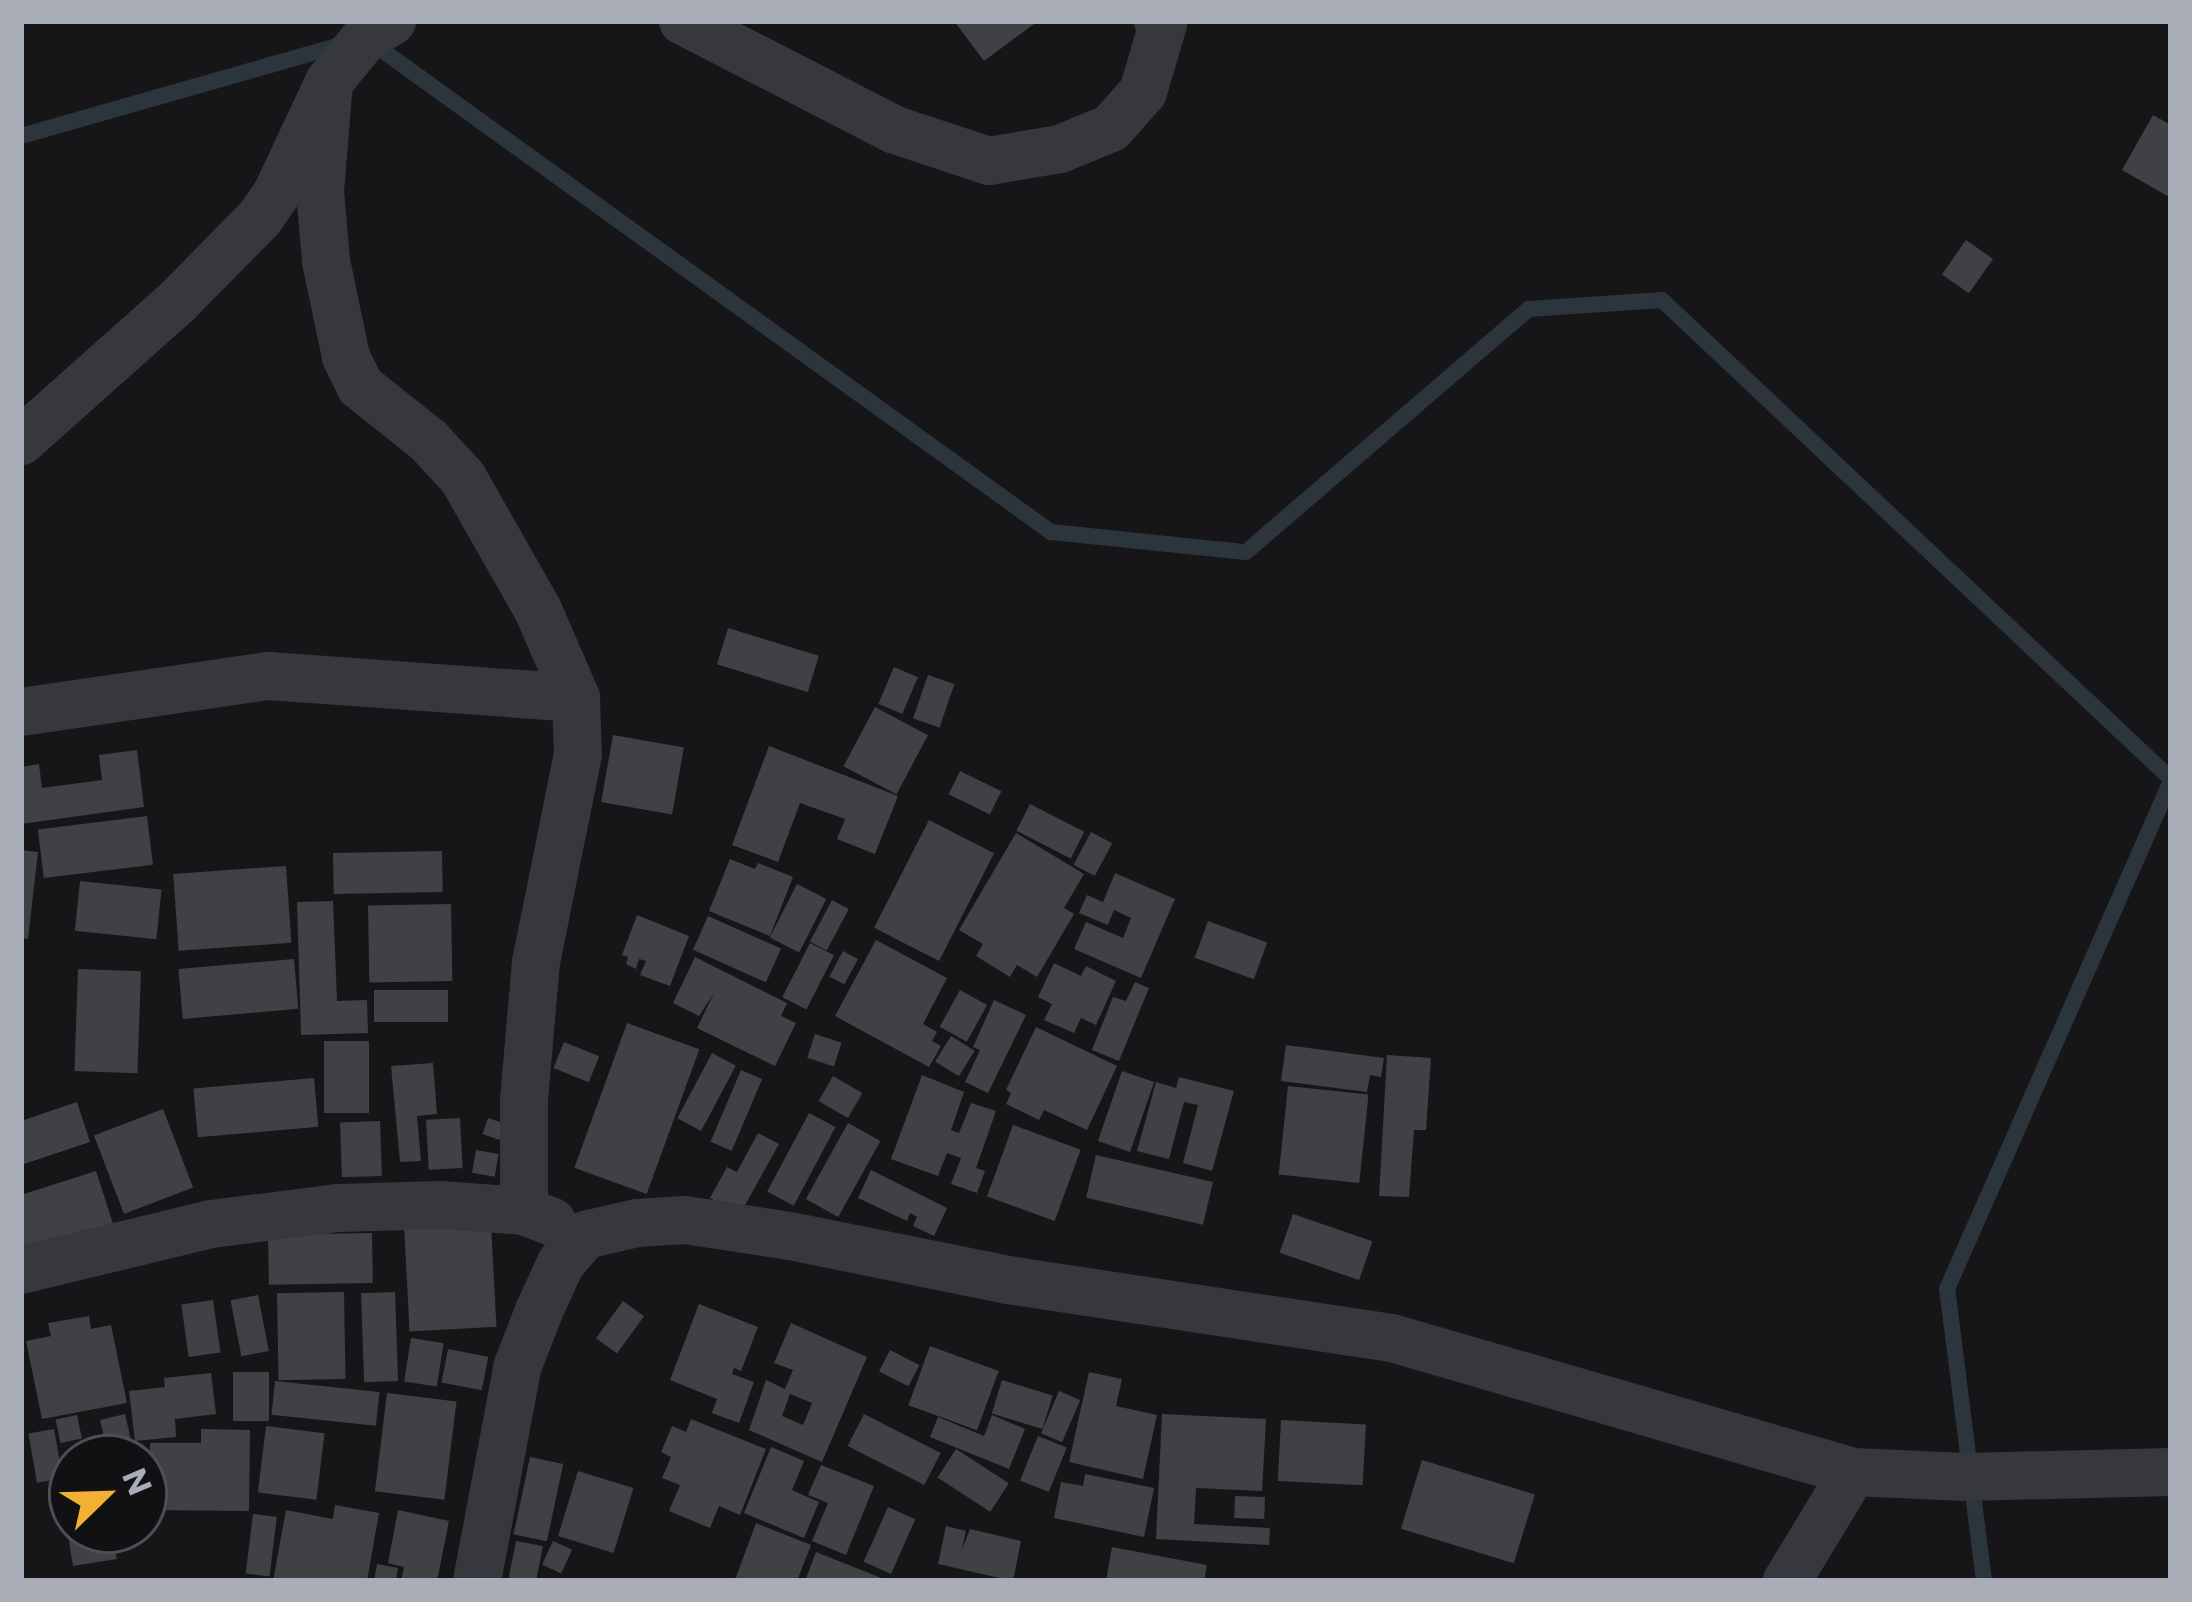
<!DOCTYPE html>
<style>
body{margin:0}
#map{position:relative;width:2192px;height:1602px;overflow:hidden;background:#161618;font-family:Commissioner,sans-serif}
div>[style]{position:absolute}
.stream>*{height:16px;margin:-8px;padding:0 8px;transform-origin:8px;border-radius:8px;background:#2c353c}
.building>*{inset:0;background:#404145;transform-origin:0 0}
.minor>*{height:48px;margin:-24px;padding:0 24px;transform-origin:24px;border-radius:24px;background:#37383d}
span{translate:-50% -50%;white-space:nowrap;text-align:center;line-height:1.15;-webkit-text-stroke:10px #111113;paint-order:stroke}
.frame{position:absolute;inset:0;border:24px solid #a8adb8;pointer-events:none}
.north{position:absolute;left:48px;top:1434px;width:120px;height:120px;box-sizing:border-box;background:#111113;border:3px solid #4d4f55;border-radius:50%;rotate:67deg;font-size:33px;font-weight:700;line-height:48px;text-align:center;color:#a8adb8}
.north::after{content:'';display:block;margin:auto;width:42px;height:54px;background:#f2b134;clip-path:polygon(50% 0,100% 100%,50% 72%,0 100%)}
</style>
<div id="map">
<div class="stream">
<div style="left:368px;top:40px;width:842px;rotate:35.77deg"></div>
<div style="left:1051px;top:532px;width:196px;rotate:5.9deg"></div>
<div style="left:1246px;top:552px;width:373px;rotate:-40.7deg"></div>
<div style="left:1529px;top:309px;width:133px;rotate:-3.9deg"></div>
<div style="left:1662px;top:300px;width:699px;rotate:43.26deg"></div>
<div style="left:21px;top:136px;width:336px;rotate:-15.9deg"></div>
<div style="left:1984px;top:1581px;width:294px;rotate:-97.2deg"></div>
<div style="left:1947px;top:1289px;width:555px;rotate:-66.21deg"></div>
</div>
<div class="building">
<div style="clip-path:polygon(954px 21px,1038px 21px,984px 61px)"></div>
<div style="clip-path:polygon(2153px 115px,2171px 125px,2171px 198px,2122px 170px)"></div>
<div style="left:1966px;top:240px;width:33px;height:42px;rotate:35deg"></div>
<div style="left:728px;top:628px;width:95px;height:38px;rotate:17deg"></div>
<div style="left:894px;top:667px;width:26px;height:40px;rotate:23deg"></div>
<div style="left:928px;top:675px;width:28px;height:46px;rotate:19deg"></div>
<div style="left:875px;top:707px;width:60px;height:67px;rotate:28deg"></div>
<div style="left:613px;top:735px;width:72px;height:68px;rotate:10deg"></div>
<div style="clip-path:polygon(769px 746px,898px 796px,875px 854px,837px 839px,845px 819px,800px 803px,778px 862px,732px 845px)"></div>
<div style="clip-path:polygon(137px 750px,144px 807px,21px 824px,21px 767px,39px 764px,42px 788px,102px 780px,99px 755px)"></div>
<div style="left:960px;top:771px;width:46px;height:26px;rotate:26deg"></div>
<div style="left:1030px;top:804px;width:61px;height:30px;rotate:27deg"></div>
<div style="left:147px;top:816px;width:49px;height:110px;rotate:83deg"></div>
<div style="left:929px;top:820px;width:73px;height:121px;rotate:27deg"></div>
<div style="left:1091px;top:832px;width:24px;height:37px;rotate:28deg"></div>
<div style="clip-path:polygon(1016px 833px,1084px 874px,1064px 908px,1074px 914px,1037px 977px,1017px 965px,1010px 977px,976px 956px,983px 944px,959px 930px)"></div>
<div style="clip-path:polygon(21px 850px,38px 852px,28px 939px,21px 938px)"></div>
<div style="left:442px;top:851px;width:41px;height:109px;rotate:89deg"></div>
<div style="clip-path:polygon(730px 859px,755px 869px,758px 863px,793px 877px,770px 936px,709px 911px)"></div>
<div style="left:286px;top:866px;width:77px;height:113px;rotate:86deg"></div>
<div style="clip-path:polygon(1115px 873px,1175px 899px,1141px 978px,1074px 949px,1086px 922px,1123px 938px,1131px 918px,1114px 910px,1108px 925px,1079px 913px,1087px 895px,1103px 902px)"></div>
<div style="left:80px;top:881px;width:82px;height:50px;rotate:6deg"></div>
<div style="left:797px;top:884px;width:33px;height:60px;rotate:27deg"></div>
<div style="left:832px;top:900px;width:19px;height:47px;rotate:28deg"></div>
<div style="clip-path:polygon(333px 901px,337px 1001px,367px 1000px,368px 1033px,301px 1035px,297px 902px)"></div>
<div style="left:451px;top:904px;width:77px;height:83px;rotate:89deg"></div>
<div style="clip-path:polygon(637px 915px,689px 936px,670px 986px,640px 975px,646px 961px,639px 959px,636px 969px,626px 964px,628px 957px,622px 955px)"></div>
<div style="left:708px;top:916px;width:80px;height:37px;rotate:24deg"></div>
<div style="left:1208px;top:921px;width:63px;height:39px;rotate:20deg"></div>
<div style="clip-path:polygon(876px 940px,947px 978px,923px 1024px,937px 1032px,932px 1041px,941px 1046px,929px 1067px,835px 1016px)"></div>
<div style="left:810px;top:943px;width:27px;height:61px;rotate:27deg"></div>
<div style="left:843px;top:951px;width:17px;height:29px;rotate:28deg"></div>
<div style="clip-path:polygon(695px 957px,787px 1003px,781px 1016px,796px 1023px,775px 1066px,697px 1028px,714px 993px,699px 1016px,673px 1003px)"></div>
<div style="left:294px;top:959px;width:50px;height:116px;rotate:85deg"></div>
<div style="clip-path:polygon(1054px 963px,1081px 976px,1086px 966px,1116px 981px,1096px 1025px,1081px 1018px,1074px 1033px,1044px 1020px,1052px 1004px,1038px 997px)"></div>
<div style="left:78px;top:969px;width:63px;height:102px;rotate:2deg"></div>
<div style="clip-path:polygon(1135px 982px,1149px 988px,1119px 1061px,1092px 1050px,1113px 997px,1126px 1001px)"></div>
<div style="left:374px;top:990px;width:74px;height:32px"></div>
<div style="left:960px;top:990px;width:31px;height:42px;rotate:29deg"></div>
<div style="clip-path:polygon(994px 1000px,1026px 1015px,988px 1093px,965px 1082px,980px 1050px,973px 1047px)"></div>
<div style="left:627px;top:1023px;width:77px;height:154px;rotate:20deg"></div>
<div style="clip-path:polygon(1036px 1027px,1117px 1066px,1087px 1130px,1044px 1110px,1039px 1120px,1006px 1104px,1011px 1093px,1006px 1090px)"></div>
<div style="left:815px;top:1034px;width:28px;height:25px;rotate:18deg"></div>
<div style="left:951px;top:1036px;width:28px;height:30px;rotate:32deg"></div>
<div style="left:324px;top:1041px;width:45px;height:72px"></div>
<div style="left:564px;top:1042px;width:38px;height:28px;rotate:22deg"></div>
<div style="clip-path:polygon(1286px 1045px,1384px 1058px,1381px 1077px,1370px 1075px,1367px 1092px,1281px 1081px)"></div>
<div style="left:712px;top:1053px;width:27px;height:74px;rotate:28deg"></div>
<div style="clip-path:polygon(1387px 1055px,1431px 1058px,1426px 1130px,1414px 1130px,1409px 1197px,1379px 1196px)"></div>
<div style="clip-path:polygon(433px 1063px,437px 1114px,417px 1116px,421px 1161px,400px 1162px,391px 1066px)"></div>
<div style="left:741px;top:1070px;width:23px;height:78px;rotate:23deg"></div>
<div style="left:1122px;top:1071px;width:34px;height:74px;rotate:19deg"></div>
<div style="clip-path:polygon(922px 1075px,964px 1092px,951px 1130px,959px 1133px,971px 1103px,996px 1111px,976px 1168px,985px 1171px,977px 1193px,951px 1184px,961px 1158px,947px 1153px,938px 1176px,891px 1159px)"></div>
<div style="left:833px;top:1076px;width:34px;height:29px;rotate:30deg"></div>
<div style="clip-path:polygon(1179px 1077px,1234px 1091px,1212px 1171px,1183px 1163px,1198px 1105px,1184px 1102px,1169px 1159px,1137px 1151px,1156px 1082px,1176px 1088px)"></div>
<div style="left:314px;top:1078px;width:49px;height:121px;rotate:85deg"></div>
<div style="left:1288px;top:1086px;width:81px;height:89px;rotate:6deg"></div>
<div style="clip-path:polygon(77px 1102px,90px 1142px,21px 1165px,21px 1121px)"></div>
<div style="left:163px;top:1109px;width:84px;height:74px;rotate:69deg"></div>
<div style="left:809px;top:1113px;width:30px;height:89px;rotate:28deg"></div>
<div style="left:460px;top:1118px;width:50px;height:34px;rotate:87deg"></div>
<div style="left:488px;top:1118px;width:18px;height:17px;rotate:19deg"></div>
<div style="left:380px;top:1121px;width:55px;height:40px;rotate:88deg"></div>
<div style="left:848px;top:1123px;width:37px;height:87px;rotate:29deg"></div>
<div style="left:1013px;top:1125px;width:72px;height:76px;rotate:20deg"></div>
<div style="clip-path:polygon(758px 1133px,779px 1144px,740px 1214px,710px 1198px,727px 1167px,737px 1172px)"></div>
<div style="left:476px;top:1150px;width:23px;height:23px;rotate:10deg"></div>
<div style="left:1096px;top:1155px;width:120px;height:44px;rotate:13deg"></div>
<div style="clip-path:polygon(871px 1170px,947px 1208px,934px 1236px,913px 1226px,917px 1217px,910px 1213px,907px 1221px,858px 1198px)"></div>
<div style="clip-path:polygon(96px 1171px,115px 1230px,21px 1256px,21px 1195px)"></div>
<div style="left:1293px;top:1214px;width:84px;height:41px;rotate:19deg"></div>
<div style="left:491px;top:1223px;width:104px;height:87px;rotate:87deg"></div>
<div style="left:372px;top:1233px;width:50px;height:104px;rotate:89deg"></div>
<div style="left:344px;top:1292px;width:87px;height:67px;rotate:89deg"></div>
<div style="left:395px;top:1292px;width:89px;height:34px;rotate:88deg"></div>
<div style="left:258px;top:1295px;width:57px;height:28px;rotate:79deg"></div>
<div style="left:213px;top:1300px;width:53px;height:32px;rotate:82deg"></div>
<div style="left:623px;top:1301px;width:26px;height:46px;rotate:36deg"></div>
<div style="clip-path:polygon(699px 1304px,758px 1327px,741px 1371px,734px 1368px,732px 1374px,754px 1382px,739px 1423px,712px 1413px,717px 1399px,670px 1380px)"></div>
<div style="clip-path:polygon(89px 1316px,91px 1329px,111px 1325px,127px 1403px,42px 1419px,26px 1341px,51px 1336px,48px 1323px)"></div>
<div style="clip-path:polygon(evenodd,791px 1323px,867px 1357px,822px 1462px,749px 1430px,766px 1380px,785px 1389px,793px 1370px,774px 1363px,791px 1323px,790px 1394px,812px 1403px,803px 1425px,782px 1416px,790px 1394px)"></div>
<div style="left:411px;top:1338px;width:33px;height:44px;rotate:9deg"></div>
<div style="left:930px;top:1346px;width:73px;height:63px;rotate:20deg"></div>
<div style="left:448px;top:1349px;width:41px;height:34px;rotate:11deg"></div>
<div style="left:890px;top:1350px;width:33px;height:24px;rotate:27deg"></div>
<div style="left:233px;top:1372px;width:36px;height:49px"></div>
<div style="clip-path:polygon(1089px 1372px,1122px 1379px,1116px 1406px,1157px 1415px,1143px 1479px,1069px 1462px)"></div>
<div style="clip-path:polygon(211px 1373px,216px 1414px,175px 1419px,176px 1437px,135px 1441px,129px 1391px,165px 1387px,164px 1378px)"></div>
<div style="left:1002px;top:1380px;width:53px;height:35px;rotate:17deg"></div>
<div style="left:275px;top:1381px;width:105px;height:34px;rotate:6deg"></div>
<div style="left:1059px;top:1391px;width:23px;height:46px;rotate:23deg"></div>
<div style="left:387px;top:1393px;width:70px;height:99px;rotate:7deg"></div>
<div style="clip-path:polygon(125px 1414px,135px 1458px,109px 1458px,100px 1420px)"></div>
<div style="left:864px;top:1414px;width:86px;height:36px;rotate:27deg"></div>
<div style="clip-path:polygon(1162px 1414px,1266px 1419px,1262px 1491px,1196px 1488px,1194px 1524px,1270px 1528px,1269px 1545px,1156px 1539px)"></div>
<div style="left:77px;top:1415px;width:24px;height:22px;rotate:78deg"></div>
<div style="clip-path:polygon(992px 1415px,1025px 1429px,1009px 1469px,930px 1437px,938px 1417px,984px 1436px)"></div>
<div style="clip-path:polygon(691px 1419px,766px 1449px,740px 1515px,719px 1506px,710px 1528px,669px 1511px,680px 1485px,662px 1478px,671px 1457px,661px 1452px,672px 1426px,686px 1432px)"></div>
<div style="left:1281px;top:1420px;width:85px;height:61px;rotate:3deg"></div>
<div style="left:266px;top:1426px;width:59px;height:67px;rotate:7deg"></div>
<div style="left:54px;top:1429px;width:50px;height:26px;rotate:80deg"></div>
<div style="clip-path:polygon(201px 1429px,250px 1430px,249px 1511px,150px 1510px,150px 1443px,201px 1443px)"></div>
<div style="left:1038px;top:1436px;width:31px;height:48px;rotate:22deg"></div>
<div style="clip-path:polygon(771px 1447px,804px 1461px,792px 1490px,819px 1502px,804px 1538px,744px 1513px)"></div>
<div style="clip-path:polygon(100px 1448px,102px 1458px,69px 1458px,68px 1454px)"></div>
<div style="left:956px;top:1449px;width:63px;height:34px;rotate:33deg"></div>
<div style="left:530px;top:1457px;width:34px;height:79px;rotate:12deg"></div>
<div style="left:1422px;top:1460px;width:118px;height:72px;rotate:17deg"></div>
<div style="clip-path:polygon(821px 1465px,874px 1486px,846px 1555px,812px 1541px,828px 1503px,808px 1495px)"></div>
<div style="left:578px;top:1471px;width:58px;height:68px;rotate:17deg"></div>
<div style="clip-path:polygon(1085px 1474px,1154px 1488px,1144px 1537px,1054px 1518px,1061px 1482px,1083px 1486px)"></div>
<div style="clip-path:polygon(72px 1483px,72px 1530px,120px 1530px,112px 1534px,117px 1559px,73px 1566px,60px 1485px)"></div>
<div style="left:1235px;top:1496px;width:30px;height:22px;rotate:2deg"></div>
<div style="clip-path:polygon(335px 1505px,379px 1513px,367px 1581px,273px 1581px,286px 1510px,333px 1519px)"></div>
<div style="left:888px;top:1507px;width:30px;height:60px;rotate:24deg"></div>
<div style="clip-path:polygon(398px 1510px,449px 1521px,437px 1581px,401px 1581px,404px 1567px,388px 1563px)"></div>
<div style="left:253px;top:1514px;width:24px;height:60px;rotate:7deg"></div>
<div style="clip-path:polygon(756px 1523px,811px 1545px,797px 1581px,735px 1580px)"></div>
<div style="clip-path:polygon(946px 1526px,966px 1531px,961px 1552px,970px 1529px,1021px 1541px,1013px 1581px,938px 1564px)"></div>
<div style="clip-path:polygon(516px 1541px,543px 1546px,536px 1581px,508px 1581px)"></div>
<div style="left:553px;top:1541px;width:21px;height:26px;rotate:25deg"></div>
<div style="clip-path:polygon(1112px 1547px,1207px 1565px,1204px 1581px,1106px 1581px)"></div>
<div style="clip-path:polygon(816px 1552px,889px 1581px,805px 1581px)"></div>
<div style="clip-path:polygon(377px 1564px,398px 1568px,396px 1581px,374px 1581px)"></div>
</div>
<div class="minor">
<div style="left:683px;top:21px;width:238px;rotate:27.2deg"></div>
<div style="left:895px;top:130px;width:99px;rotate:18.3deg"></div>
<div style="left:989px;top:161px;width:72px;rotate:-9.6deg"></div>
<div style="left:1060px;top:149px;width:55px;rotate:-22.4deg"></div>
<div style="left:1111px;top:128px;width:48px;rotate:-48.4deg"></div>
<div style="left:1143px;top:92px;width:71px;rotate:-73.6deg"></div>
<div style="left:1163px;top:24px;width:6px;rotate:-149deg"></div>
<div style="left:329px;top:82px;width:109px;rotate:94.7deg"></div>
<div style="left:320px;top:191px;width:70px;rotate:85.1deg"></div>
<div style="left:326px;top:261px;width:98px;rotate:78.2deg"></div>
<div style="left:346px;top:357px;width:32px;rotate:64deg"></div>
<div style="left:360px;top:386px;width:87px;rotate:38.5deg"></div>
<div style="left:428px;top:440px;width:52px;rotate:47.4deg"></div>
<div style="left:463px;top:478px;width:152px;rotate:60.4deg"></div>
<div style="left:538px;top:610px;width:96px;rotate:66.6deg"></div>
<div style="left:576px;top:698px;width:56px;rotate:88deg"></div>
<div style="left:578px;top:754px;width:212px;rotate:101.4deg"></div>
<div style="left:536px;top:962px;width:139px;rotate:95deg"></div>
<div style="left:524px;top:1100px;width:111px;rotate:90deg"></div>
<div style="left:21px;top:441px;width:210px;rotate:-41.7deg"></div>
<div style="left:178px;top:301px;width:115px;rotate:-45.4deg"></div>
<div style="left:259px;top:219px;width:32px;rotate:-55deg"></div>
<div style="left:277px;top:193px;width:123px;rotate:-64.9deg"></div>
<div style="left:329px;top:82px;width:57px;rotate:-50.7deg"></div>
<div style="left:365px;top:38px;width:32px;rotate:-32deg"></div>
<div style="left:21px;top:712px;width:251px;rotate:-8.3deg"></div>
<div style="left:269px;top:676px;width:308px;rotate:4.1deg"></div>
<div style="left:21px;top:1270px;width:195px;rotate:-13.6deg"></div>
<div style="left:211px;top:1224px;width:128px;rotate:-7.2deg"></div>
<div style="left:338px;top:1208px;width:103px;rotate:-1.7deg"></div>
<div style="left:441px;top:1205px;width:83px;rotate:4.1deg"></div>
<div style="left:524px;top:1211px;width:30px;rotate:21deg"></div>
<div style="left:477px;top:1581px;width:220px;rotate:-79.3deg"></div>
<div style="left:518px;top:1365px;width:58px;rotate:-68.7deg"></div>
<div style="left:539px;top:1311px;width:53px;rotate:-65.4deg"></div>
<div style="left:561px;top:1263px;width:37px;rotate:-49deg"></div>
<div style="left:585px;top:1235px;width:53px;rotate:-13deg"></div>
<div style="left:637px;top:1223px;width:48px;rotate:-3.6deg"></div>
<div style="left:685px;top:1220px;width:106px;rotate:8.7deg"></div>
<div style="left:790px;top:1236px;width:222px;rotate:11.4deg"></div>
<div style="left:1008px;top:1280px;width:388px;rotate:8.6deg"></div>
<div style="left:1392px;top:1338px;width:480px;rotate:16.2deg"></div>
<div style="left:1853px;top:1472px;width:113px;rotate:2.5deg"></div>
<div style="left:1966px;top:1477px;width:205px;rotate:-1.4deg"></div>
<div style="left:1787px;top:1581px;width:127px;rotate:-58.8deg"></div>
</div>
<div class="frame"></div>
<div class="north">N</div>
</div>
